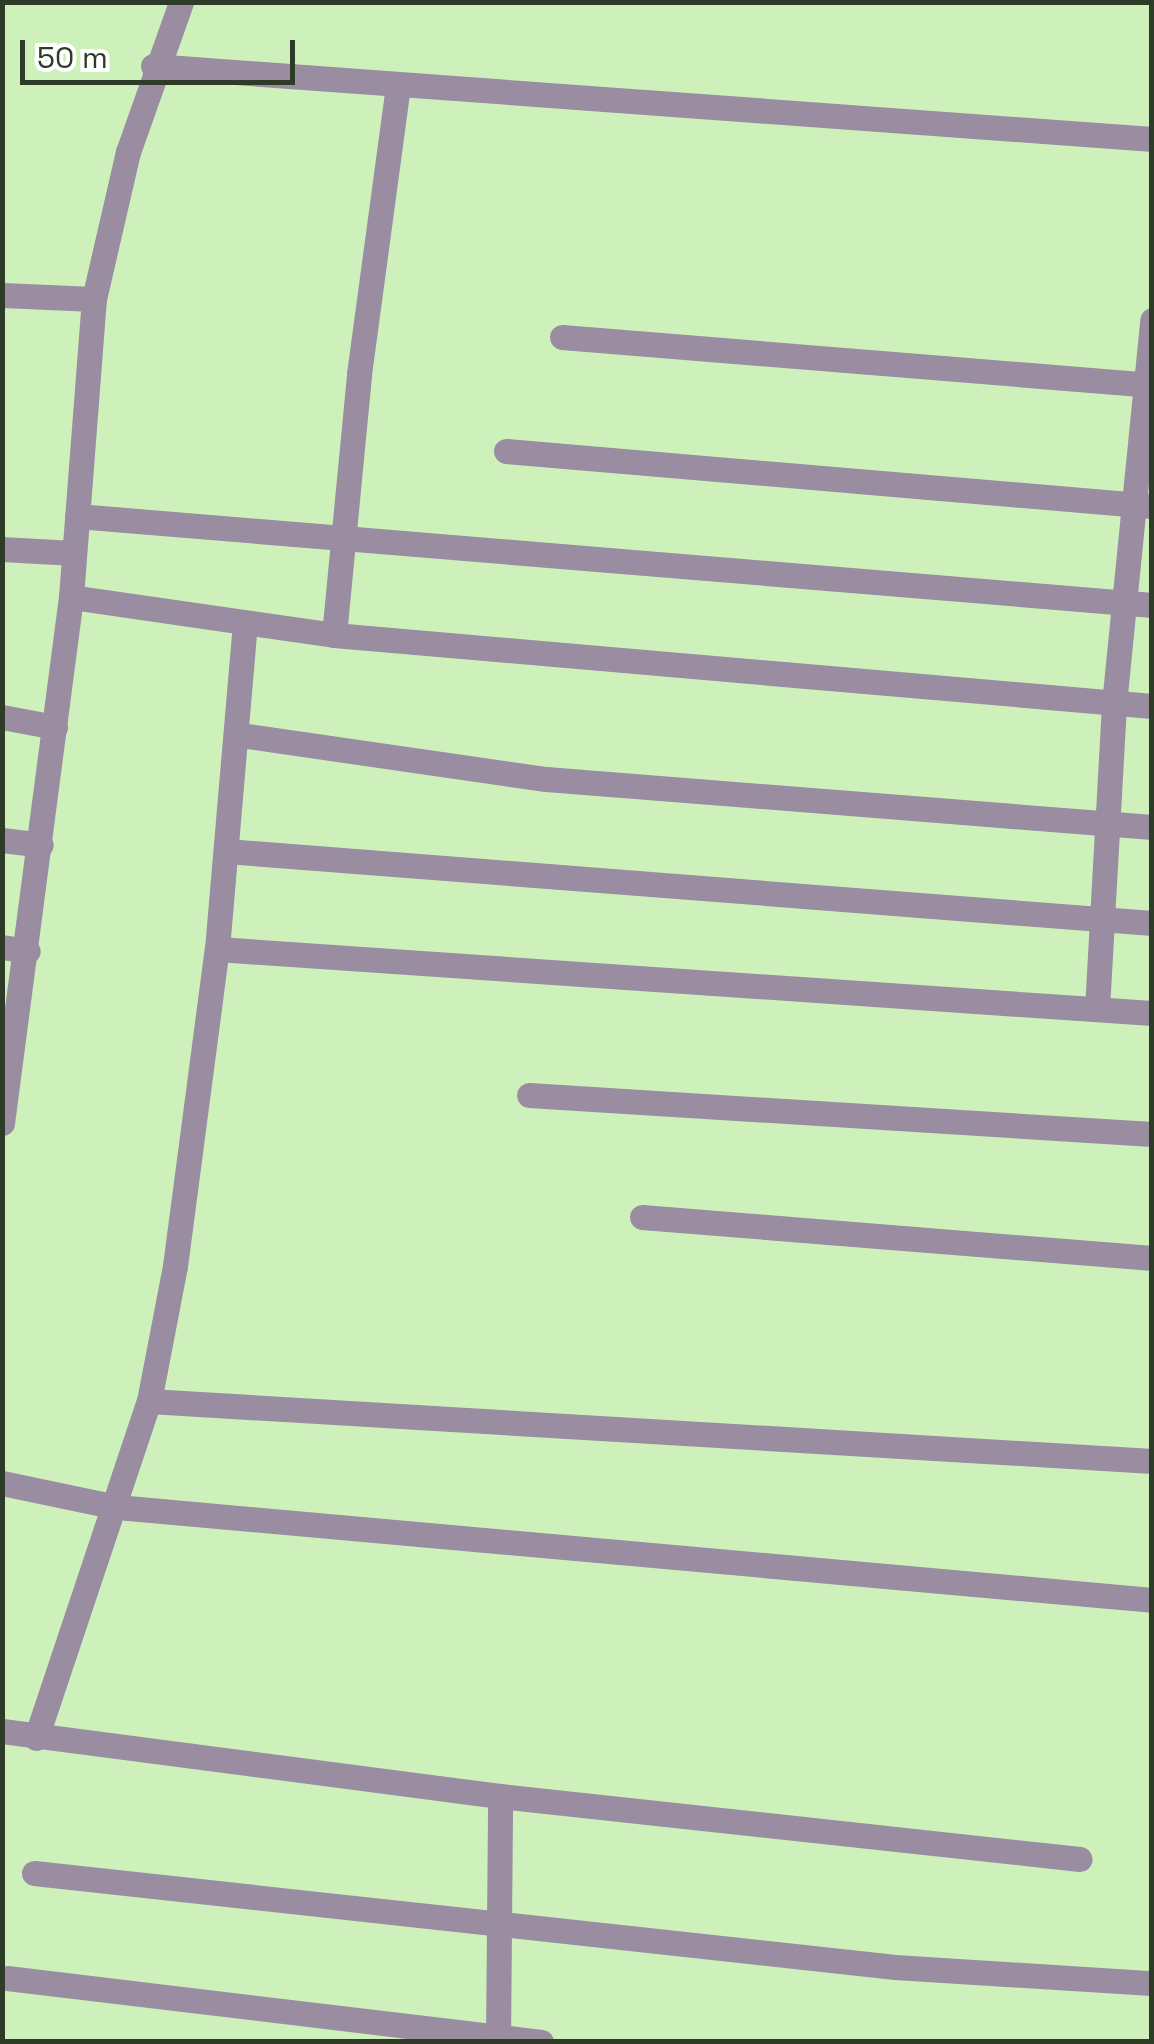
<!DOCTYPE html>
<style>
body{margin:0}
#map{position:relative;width:1154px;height:2044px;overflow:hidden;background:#cef1bc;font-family:"Space Grotesk",sans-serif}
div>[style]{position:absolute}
.minor>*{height:25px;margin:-12.5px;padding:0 12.5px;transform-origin:12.5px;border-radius:12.5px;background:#9a8ca1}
span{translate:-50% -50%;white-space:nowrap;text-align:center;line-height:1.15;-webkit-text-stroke:10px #fff;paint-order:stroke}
.frame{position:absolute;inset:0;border:5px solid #2e3c27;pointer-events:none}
.scale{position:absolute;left:20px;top:40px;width:275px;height:45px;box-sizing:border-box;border:5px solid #2e3c27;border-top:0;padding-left:12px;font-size:30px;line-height:35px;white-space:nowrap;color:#2e3c27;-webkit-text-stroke:8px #fff;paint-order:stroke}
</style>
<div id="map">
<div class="minor">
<div style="left:153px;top:66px;width:1002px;rotate:4.18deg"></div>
<div style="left:2px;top:295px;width:92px;rotate:2.5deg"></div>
<div style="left:562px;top:337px;width:592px;rotate:4.65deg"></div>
<div style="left:506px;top:451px;width:648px;rotate:4.87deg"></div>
<div style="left:77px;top:516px;width:1079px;rotate:4.73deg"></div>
<div style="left:2px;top:549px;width:72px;rotate:3.2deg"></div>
<div style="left:71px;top:597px;width:266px;rotate:8.2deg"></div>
<div style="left:334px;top:635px;width:821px;rotate:4.96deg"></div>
<div style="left:334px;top:635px;width:262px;rotate:-84.5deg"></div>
<div style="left:359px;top:374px;width:292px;rotate:-82.3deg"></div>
<div style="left:2px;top:717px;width:54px;rotate:10.7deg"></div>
<div style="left:240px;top:735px;width:309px;rotate:8.2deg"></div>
<div style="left:546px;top:779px;width:608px;rotate:4.53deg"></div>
<div style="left:2px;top:840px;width:39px;rotate:7deg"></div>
<div style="left:226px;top:851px;width:929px;rotate:4.45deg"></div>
<div style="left:2px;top:947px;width:26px;rotate:9deg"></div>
<div style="left:217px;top:949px;width:937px;rotate:3.92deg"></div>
<div style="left:1097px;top:1009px;width:305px;rotate:-86.8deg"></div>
<div style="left:1114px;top:704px;width:386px;rotate:-84.3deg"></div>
<div style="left:529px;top:1095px;width:624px;rotate:3.58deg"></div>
<div style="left:2px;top:1123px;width:531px;rotate:-82.53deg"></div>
<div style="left:71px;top:597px;width:299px;rotate:-85.6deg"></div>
<div style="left:94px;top:299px;width:151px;rotate:-77deg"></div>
<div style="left:128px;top:152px;width:159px;rotate:-70.5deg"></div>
<div style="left:642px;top:1217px;width:512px;rotate:4.6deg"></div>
<div style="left:149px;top:1401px;width:1005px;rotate:3.42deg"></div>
<div style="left:2px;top:1483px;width:117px;rotate:11.8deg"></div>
<div style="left:117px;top:1507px;width:1039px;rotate:5.13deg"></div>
<div style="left:2px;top:1731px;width:502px;rotate:7.44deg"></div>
<div style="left:500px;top:1796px;width:583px;rotate:6.2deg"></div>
<div style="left:36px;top:1738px;width:355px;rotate:-71.5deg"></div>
<div style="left:149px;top:1401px;width:137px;rotate:-79.1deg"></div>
<div style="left:175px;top:1266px;width:320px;rotate:-82.5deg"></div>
<div style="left:217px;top:949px;width:327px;rotate:-85.1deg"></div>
<div style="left:34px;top:1873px;width:866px;rotate:6.23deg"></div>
<div style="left:895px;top:1967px;width:257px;rotate:3.6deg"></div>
<div style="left:7px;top:1978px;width:538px;rotate:6.83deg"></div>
<div style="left:498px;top:2042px;width:246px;rotate:-89.5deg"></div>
</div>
<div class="frame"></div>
<div class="scale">50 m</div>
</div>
